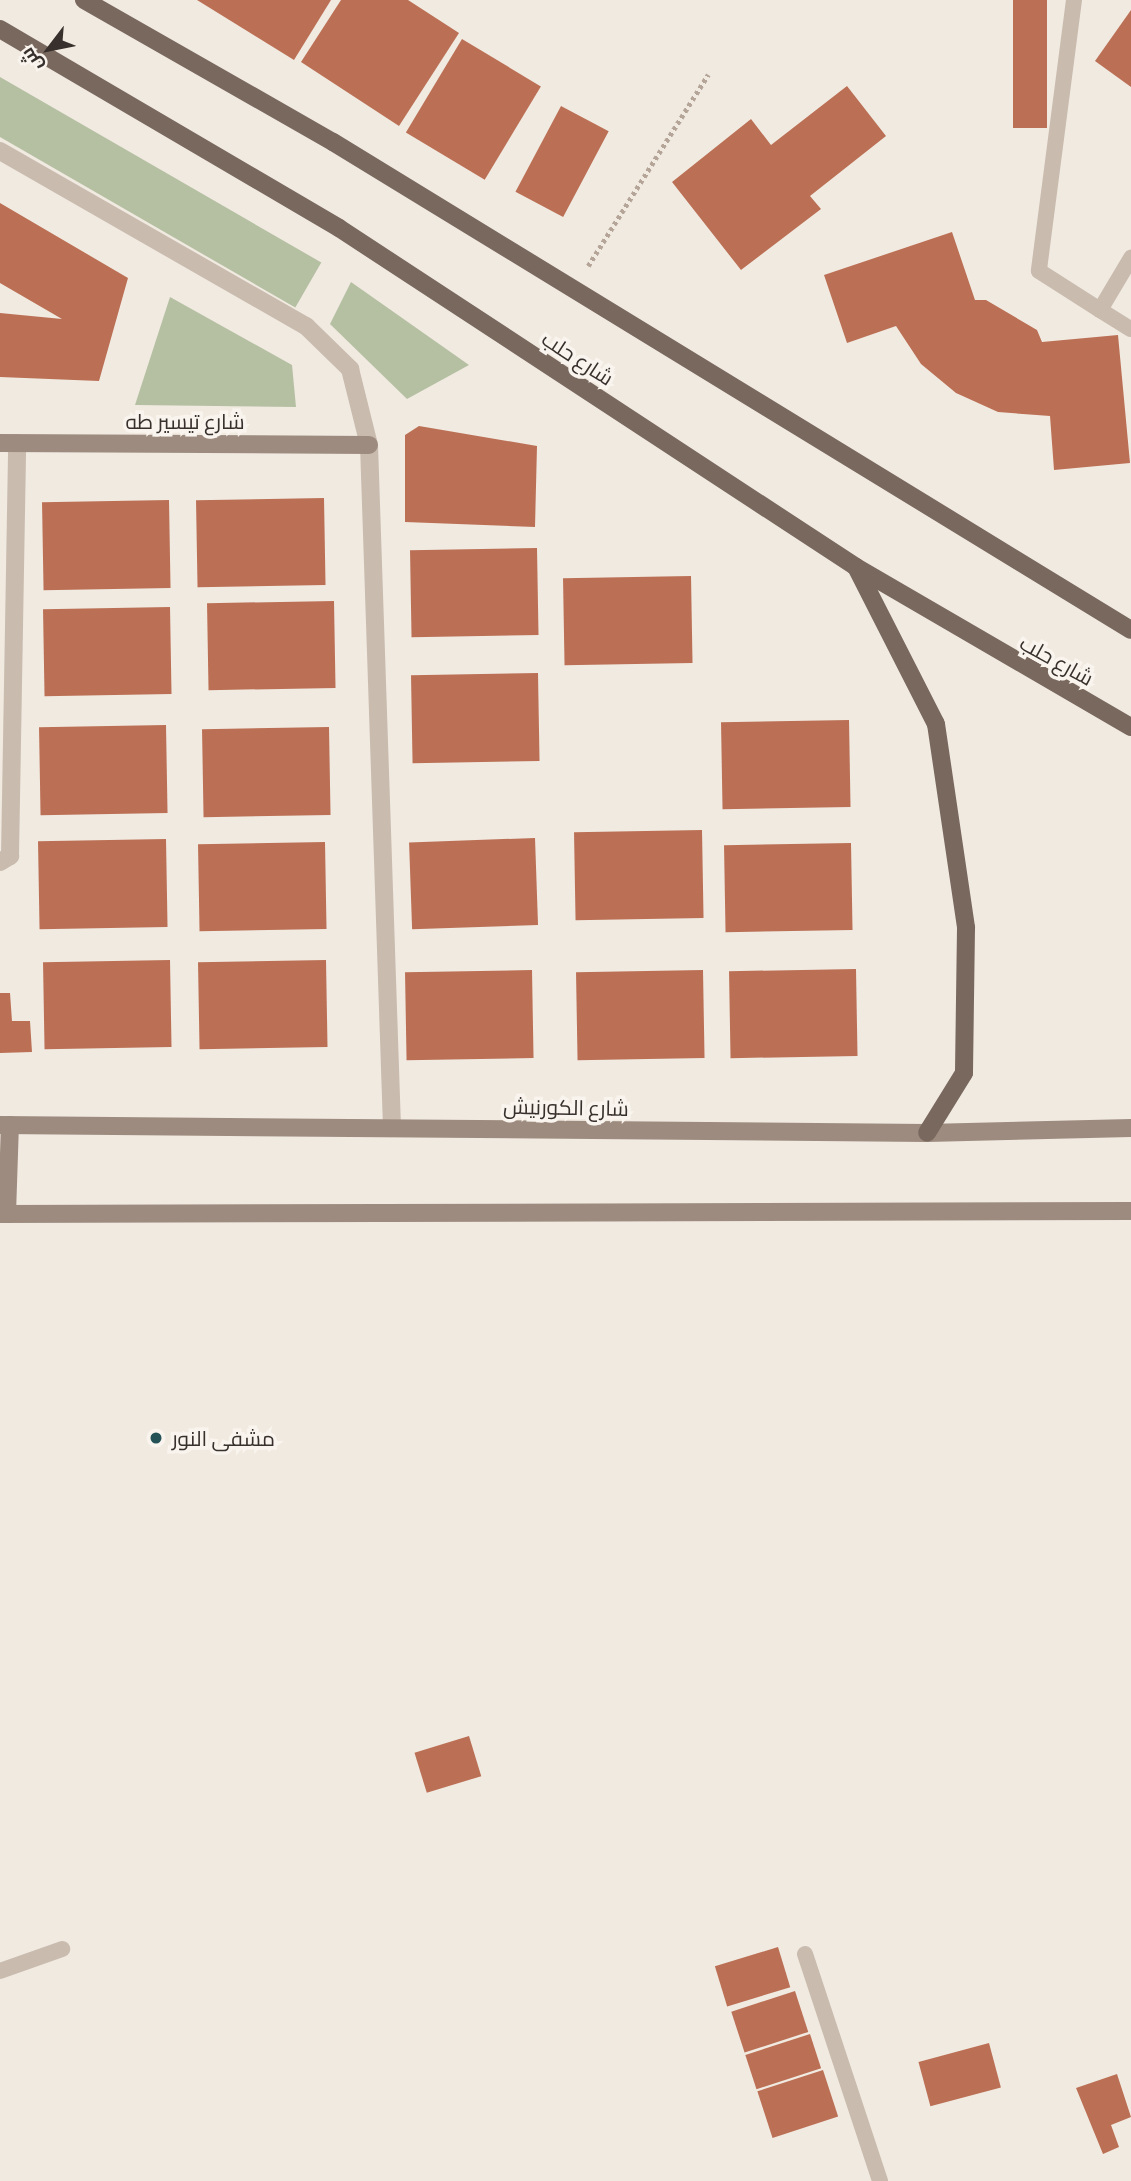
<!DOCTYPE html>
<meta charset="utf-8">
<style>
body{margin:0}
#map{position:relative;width:1131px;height:2181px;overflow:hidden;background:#f1eae1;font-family:Manrope,Cairo,sans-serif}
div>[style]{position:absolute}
.green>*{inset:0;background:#b5c0a2;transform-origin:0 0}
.building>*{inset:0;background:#bb7055;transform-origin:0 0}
.path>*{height:4.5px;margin-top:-2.25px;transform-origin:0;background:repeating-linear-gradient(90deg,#b5a598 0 3.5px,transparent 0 7px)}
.lane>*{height:16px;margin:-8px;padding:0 8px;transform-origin:8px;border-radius:8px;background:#c9bbae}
.street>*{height:18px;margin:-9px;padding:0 9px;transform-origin:9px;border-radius:9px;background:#c9bbae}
.secondary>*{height:18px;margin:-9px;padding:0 9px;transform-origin:9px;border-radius:9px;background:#9d8b7f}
.primary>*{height:18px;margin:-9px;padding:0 9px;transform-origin:9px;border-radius:9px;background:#79685e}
.dots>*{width:19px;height:19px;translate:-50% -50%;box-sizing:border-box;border:4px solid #f9f4ee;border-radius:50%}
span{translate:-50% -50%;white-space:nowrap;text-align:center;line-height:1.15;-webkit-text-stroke:7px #f9f4ee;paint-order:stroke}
.street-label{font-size:21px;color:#38302c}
.poi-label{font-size:21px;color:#38302c}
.left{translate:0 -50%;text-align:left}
.north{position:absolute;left:14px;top:14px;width:70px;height:70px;-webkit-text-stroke:5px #f9f4ee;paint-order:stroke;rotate:238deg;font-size:19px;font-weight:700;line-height:28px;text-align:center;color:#38302c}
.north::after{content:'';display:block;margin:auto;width:24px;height:32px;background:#38302c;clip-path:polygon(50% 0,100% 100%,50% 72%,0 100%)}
</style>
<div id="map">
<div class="green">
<div style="left:0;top:77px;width:371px;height:52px;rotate:30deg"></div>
<div style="clip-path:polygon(351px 282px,469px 365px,407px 399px,330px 324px)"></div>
<div style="clip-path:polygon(170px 297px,292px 365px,296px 407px,135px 405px)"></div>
</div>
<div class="building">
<div style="clip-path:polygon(197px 0,331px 0,294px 60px)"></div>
<div style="clip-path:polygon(341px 0,408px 0,459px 33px,399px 126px,301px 62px)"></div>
<div style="left:1013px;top:0;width:34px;height:128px"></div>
<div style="clip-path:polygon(1131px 10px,1131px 87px,1095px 61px)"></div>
<div style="left:462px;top:39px;width:92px;height:109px;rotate:31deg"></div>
<div style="clip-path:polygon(847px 86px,886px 136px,810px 196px,821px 209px,741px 270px,672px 182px,751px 119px,771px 145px)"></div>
<div style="left:561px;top:106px;width:54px;height:97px;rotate:28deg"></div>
<div style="clip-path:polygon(0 203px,128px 278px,99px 381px,0 377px,0 313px,62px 319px,0 283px)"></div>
<div style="clip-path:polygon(952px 232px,975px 300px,986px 300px,1037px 330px,1042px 342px,1118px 335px,1130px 463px,1054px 470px,1050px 416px,998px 412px,956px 393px,921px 364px,896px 326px,847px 343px,824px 275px)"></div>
<div style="clip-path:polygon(419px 426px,537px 446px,535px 527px,405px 522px,405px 435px)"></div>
<div style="left:324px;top:498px;width:87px;height:128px;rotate:89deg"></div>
<div style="left:169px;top:500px;width:88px;height:127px;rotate:89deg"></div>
<div style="left:537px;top:548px;width:87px;height:127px;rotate:89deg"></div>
<div style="left:691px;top:576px;width:87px;height:128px;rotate:89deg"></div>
<div style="left:334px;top:601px;width:87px;height:127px;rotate:89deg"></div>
<div style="left:170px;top:607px;width:87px;height:127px;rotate:89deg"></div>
<div style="left:538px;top:673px;width:88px;height:127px;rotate:89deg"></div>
<div style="left:849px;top:720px;width:87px;height:128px;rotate:89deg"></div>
<div style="left:166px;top:725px;width:88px;height:127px;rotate:89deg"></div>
<div style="left:329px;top:727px;width:88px;height:127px;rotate:89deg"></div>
<div style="left:702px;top:830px;width:88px;height:128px;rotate:89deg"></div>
<div style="left:535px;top:838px;width:87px;height:126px;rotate:88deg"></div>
<div style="left:166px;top:839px;width:88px;height:128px;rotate:89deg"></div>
<div style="left:325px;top:842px;width:87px;height:127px;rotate:89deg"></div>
<div style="left:851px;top:843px;width:87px;height:127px;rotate:89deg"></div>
<div style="left:170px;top:960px;width:87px;height:127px;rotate:89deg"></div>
<div style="left:326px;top:960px;width:87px;height:128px;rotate:89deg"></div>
<div style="left:856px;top:969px;width:87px;height:127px;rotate:89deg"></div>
<div style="left:532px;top:970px;width:88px;height:127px;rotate:89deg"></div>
<div style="left:703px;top:970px;width:88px;height:127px;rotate:89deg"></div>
<div style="clip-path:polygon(0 993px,10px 993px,12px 1021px,30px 1021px,32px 1052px,0 1053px)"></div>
<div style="left:469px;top:1736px;width:42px;height:57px;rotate:73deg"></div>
<div style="left:778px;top:1947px;width:42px;height:66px;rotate:73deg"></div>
<div style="left:795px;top:1991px;width:43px;height:67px;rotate:72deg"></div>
<div style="left:810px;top:2034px;width:36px;height:68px;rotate:72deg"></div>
<div style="left:989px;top:2043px;width:46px;height:73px;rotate:75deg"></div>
<div style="left:823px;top:2070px;width:49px;height:69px;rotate:72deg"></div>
<div style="clip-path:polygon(1117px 2074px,1131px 2117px,1111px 2125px,1119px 2147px,1103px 2154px,1076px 2088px)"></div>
</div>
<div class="path">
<div style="left:588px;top:266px;width:226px;rotate:-57.9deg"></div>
</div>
<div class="lane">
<div style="left:1074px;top:0;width:273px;rotate:97.4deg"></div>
<div style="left:1039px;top:271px;width:72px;rotate:32.6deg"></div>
<div style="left:1100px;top:310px;width:61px;rotate:-59.2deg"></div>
<div style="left:1100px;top:310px;width:36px;rotate:32deg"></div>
<div style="left:805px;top:1954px;width:239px;rotate:71.7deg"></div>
<div style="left:0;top:1971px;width:66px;rotate:-19.5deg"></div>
</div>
<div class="street">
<div style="left:0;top:151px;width:353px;rotate:29.8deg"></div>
<div style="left:306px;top:326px;width:62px;rotate:44.3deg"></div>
<div style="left:350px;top:369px;width:78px;rotate:76deg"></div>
<div style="left:369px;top:445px;width:683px;rotate:88.07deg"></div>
<div style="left:0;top:862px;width:12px;rotate:-31deg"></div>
<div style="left:10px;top:856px;width:413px;rotate:-89deg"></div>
</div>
<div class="secondary">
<div style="left:0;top:443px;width:369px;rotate:0.3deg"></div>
<div style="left:0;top:1125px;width:927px;rotate:0.49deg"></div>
<div style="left:927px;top:1133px;width:204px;rotate:-1.4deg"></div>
<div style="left:0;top:1214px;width:1131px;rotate:-0.15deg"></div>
<div style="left:7px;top:1214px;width:89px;rotate:-88.1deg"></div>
</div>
<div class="primary">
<div style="left:84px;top:0;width:287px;rotate:29.7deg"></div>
<div style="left:333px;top:142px;width:935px;rotate:31.45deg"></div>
<div style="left:0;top:29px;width:393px;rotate:30.4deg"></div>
<div style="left:339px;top:228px;width:618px;rotate:33.25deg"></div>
<div style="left:856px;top:567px;width:318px;rotate:30.2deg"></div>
<div style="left:856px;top:567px;width:176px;rotate:63deg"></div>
<div style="left:936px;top:724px;width:206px;rotate:81.6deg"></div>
<div style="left:966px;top:928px;width:145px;rotate:90.8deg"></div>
<div style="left:964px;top:1073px;width:70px;rotate:121.7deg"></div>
</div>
<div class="dots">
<div style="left:156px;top:1438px;background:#245256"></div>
</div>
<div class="street-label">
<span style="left:578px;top:358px;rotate:33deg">شارع حلب</span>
<span style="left:185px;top:421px">شارع تيسير طه</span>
<span style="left:1057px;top:660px;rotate:29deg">شارع حلب</span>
<span style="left:566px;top:1107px;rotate:1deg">شارع الكورنيش</span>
</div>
<div class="poi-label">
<span class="left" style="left:172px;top:1438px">مشفى النور</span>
</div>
<div class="north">ش</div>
</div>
